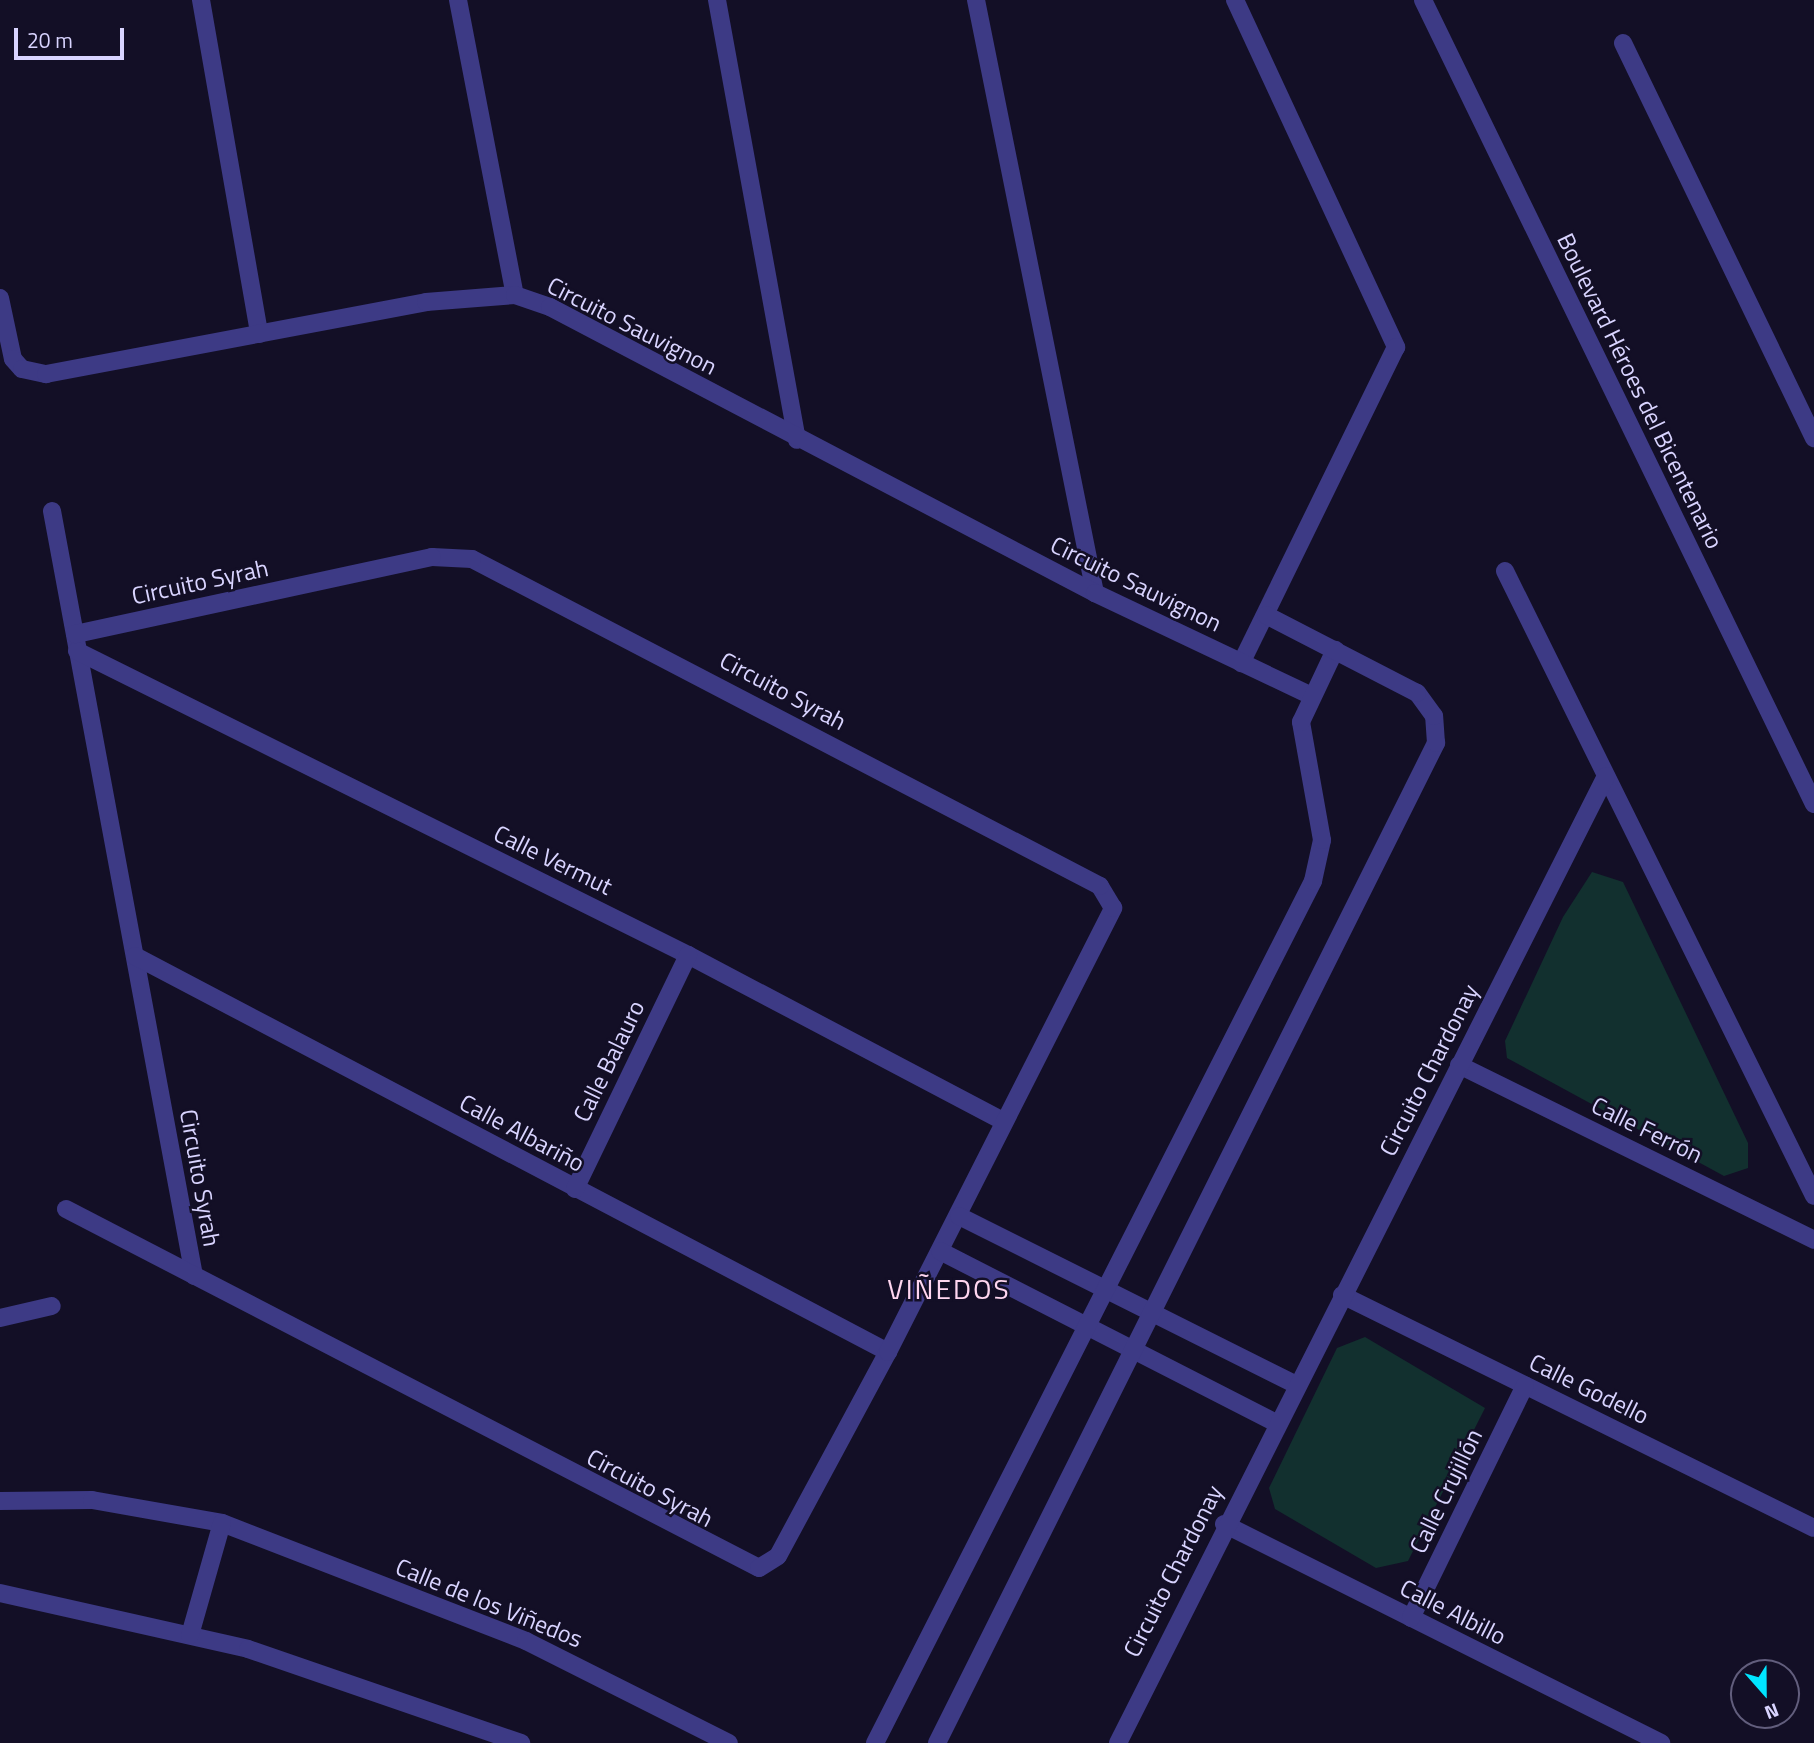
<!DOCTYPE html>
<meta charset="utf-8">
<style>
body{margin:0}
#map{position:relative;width:1814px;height:1743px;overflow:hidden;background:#130f26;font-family:"Titillium Web",sans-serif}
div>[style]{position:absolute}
.green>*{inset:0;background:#12302f}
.minor>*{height:18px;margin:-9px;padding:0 9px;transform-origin:9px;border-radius:9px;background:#3d3a85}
span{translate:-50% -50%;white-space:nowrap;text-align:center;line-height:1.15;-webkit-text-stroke:5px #130f26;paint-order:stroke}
.street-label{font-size:24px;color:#d9d4ff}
.quarter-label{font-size:28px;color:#ffd6f0;letter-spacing:2px}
.north{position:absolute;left:1730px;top:1659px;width:70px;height:70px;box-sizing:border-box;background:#130f26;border:2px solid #625e7d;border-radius:50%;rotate:159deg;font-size:19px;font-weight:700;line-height:28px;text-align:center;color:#d9d4ff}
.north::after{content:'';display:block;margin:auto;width:24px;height:32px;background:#00e5ff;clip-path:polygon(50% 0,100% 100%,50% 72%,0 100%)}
.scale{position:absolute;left:14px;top:28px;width:110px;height:32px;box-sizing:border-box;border:4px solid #d9d4ff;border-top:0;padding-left:9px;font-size:21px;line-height:24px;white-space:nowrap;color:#d9d4ff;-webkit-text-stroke:5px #130f26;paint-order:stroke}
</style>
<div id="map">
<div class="green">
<div style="clip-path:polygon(1592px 872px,1623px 882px,1748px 1143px,1748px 1168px,1724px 1176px,1507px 1058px,1505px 1041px,1563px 917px)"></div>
<div style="clip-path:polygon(1365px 1337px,1485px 1408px,1408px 1561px,1376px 1568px,1275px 1509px,1269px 1488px,1337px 1348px)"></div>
</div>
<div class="minor">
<div style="left:201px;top:0;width:339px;rotate:80.1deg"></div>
<div style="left:458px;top:0;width:300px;rotate:79.1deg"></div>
<div style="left:717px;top:0;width:447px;rotate:79.7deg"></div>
<div style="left:976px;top:0;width:605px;rotate:78.65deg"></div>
<div style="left:1235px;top:0;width:383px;rotate:65.1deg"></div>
<div style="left:1396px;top:347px;width:352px;rotate:116.1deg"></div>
<div style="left:1423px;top:0;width:894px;rotate:64.07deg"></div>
<div style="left:1623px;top:43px;width:439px;rotate:64.2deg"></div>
<div style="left:0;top:298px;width:62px;rotate:78deg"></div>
<div style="left:13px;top:359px;width:13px;rotate:48deg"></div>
<div style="left:22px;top:369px;width:25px;rotate:12deg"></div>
<div style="left:46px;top:374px;width:387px;rotate:-10.7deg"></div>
<div style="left:426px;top:302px;width:89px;rotate:-4.5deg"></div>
<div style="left:515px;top:295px;width:37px;rotate:19deg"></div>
<div style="left:550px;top:307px;width:615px;rotate:27.69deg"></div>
<div style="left:1095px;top:593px;width:238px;rotate:25.4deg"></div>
<div style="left:52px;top:511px;width:778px;rotate:79.48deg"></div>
<div style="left:1505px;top:571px;width:697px;rotate:63.69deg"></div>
<div style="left:77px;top:651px;width:682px;rotate:26.45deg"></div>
<div style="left:688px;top:955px;width:356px;rotate:27.8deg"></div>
<div style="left:135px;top:956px;width:851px;rotate:27.74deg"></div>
<div style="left:1459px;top:1065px;width:396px;rotate:26.2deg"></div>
<div style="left:575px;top:1189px;width:260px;rotate:-64.2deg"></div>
<div style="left:66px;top:1209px;width:780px;rotate:27.39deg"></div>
<div style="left:759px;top:1568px;width:22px;rotate:-32deg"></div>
<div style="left:778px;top:1556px;width:232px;rotate:-61.7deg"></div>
<div style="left:888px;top:1352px;width:498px;rotate:-63.1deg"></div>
<div style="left:1113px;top:908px;width:26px;rotate:-121deg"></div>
<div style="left:1100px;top:886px;width:708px;rotate:-152.49deg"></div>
<div style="left:472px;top:559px;width:40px;rotate:-177.1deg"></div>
<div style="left:432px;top:557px;width:365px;rotate:167.8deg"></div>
<div style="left:959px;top:1216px;width:377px;rotate:26.6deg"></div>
<div style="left:940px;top:1251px;width:377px;rotate:27.1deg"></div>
<div style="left:1342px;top:1295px;width:526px;rotate:26.27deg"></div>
<div style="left:0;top:1318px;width:53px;rotate:-13deg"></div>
<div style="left:0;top:1501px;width:92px;rotate:-0.6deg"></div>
<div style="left:92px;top:1500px;width:132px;rotate:10deg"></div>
<div style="left:222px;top:1523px;width:326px;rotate:21.2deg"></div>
<div style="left:526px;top:1641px;width:227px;rotate:26.7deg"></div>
<div style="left:1224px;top:1524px;width:489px;rotate:26.6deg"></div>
<div style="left:0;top:1593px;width:254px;rotate:12.7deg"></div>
<div style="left:248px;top:1649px;width:289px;rotate:19deg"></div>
<div style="left:1411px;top:1618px;width:259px;rotate:-63.9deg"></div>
<div style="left:190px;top:1635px;width:116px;rotate:-74.1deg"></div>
<div style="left:875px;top:1743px;width:967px;rotate:-63.06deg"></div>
<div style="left:1313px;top:881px;width:42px;rotate:-77.6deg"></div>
<div style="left:1322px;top:840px;width:120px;rotate:-100.1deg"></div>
<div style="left:1301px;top:722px;width:80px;rotate:-64.7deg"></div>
<div style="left:937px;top:1743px;width:1118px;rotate:-63.48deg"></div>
<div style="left:1436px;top:743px;width:27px;rotate:-94deg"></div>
<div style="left:1434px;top:716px;width:29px;rotate:-126deg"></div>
<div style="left:1417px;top:693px;width:170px;rotate:-152.7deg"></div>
<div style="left:1118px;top:1743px;width:1083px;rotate:-63.22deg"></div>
</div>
<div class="street-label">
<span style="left:632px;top:326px;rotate:27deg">Circuito Sauvignon</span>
<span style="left:1640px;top:391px;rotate:64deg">Boulevard Héroes del Bicentenario</span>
<span style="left:200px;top:582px;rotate:-12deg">Circuito Syrah</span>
<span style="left:1136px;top:584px;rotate:26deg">Circuito Sauvignon</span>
<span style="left:783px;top:691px;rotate:28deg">Circuito Syrah</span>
<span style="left:553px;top:860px;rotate:26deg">Calle Vermut</span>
<span style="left:609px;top:1061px;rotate:-64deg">Calle Balauro</span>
<span style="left:1429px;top:1070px;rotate:-63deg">Circuito Chardonay</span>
<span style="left:1647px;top:1130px;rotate:26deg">Calle Ferrón</span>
<span style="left:522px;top:1133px;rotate:28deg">Calle Albariño</span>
<span style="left:200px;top:1178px;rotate:80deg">Circuito Syrah</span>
<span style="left:1589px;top:1389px;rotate:26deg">Calle Godello</span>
<span style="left:650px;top:1488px;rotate:28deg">Circuito Syrah</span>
<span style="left:1446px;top:1491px;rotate:-64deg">Calle Crujillón</span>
<span style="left:1173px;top:1571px;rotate:-63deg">Circuito Chardonay</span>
<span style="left:489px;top:1603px;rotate:22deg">Calle de los Viñedos</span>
<span style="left:1453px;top:1612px;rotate:27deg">Calle Albillo</span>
</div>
<div class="quarter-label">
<span style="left:949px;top:1289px">VIÑEDOS</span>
</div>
<div class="north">N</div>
<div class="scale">20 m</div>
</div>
